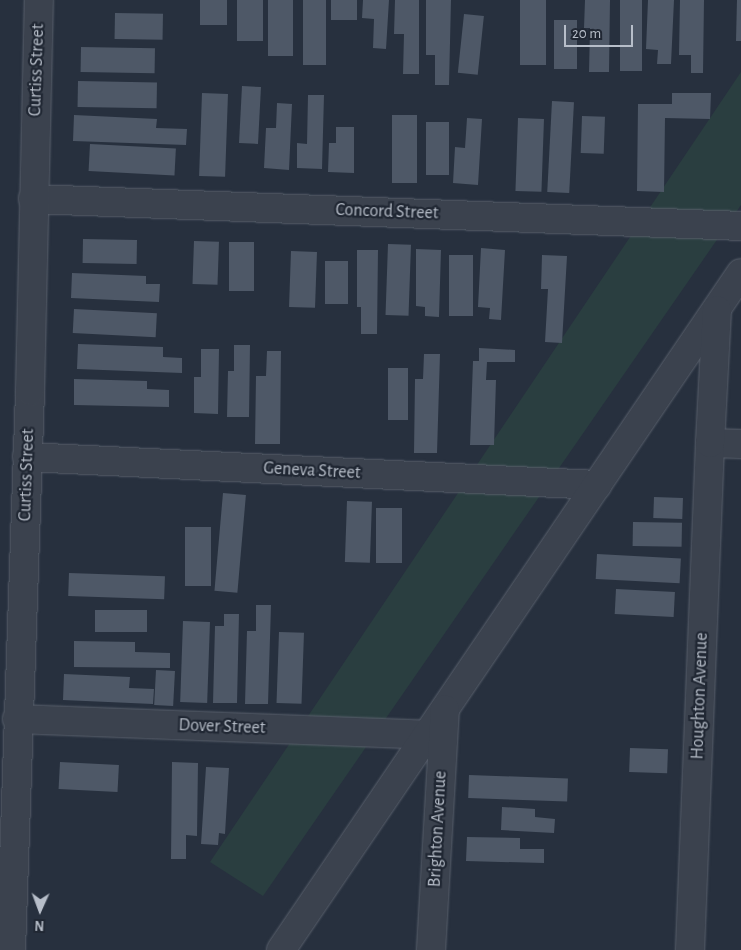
<!DOCTYPE html>
<style>
body{margin:0}
#map{position:relative;width:741px;height:950px;overflow:hidden;background:#27303e;font-family:"Alegreya Sans",sans-serif}
div>[style]{position:absolute}
.green>*{inset:0;background:#2a3e40}
.building>*{inset:0;background:#4e5867;transform-origin:0 0}
.roads{filter:drop-shadow(0 0 1px #59606c) drop-shadow(0 0 1px #59606c)}
.minor>*{height:28px;margin:-14px;padding:0 14px;transform-origin:14px;border-radius:14px;background:#3b424e}
span{translate:-50% -50%;white-space:nowrap;text-align:center;line-height:1.15;-webkit-text-stroke:4.5px #202733;paint-order:stroke}
.street-label{font-size:18px;color:#b7bec9}
.north{position:absolute;left:15px;top:885px;width:50px;height:50px;-webkit-text-stroke:4px #202733;paint-order:stroke;rotate:182deg;font-size:14px;font-weight:700;line-height:20px;text-align:center;color:#b7bec9}
.north::after{content:'';display:block;margin:auto;width:18px;height:22px;background:#b7bec9;clip-path:polygon(50% 0,100% 100%,50% 72%,0 100%)}
.scale{position:absolute;left:564px;top:25px;width:69px;height:22px;box-sizing:border-box;border:2px solid #b7bec9;border-top:0;padding-left:6px;font-size:15px;line-height:18px;white-space:nowrap;color:#b7bec9;-webkit-text-stroke:4px #202733;paint-order:stroke}
</style>
<div id="map">
<div class="green">
<div style="clip-path:polygon(741px 72px,741px 205px,263px 896px,210px 862px)"></div>
</div>
<div class="building">
<div style="left:200px;top:0;width:27px;height:25px"></div>
<div style="left:237px;top:0;width:26px;height:41px"></div>
<div style="left:268px;top:0;width:25px;height:56px"></div>
<div style="left:303px;top:0;width:23px;height:65px"></div>
<div style="left:331px;top:0;width:26px;height:20px"></div>
<div style="clip-path:polygon(363px 0,389px 0,386px 49px,373px 48px,374px 19px,362px 18px)"></div>
<div style="clip-path:polygon(395px 0,419px 0,419px 74px,403px 74px,404px 34px,394px 34px)"></div>
<div style="clip-path:polygon(426px 0,451px 0,449px 85px,435px 85px,435px 55px,426px 55px)"></div>
<div style="left:520px;top:0;width:26px;height:65px"></div>
<div style="clip-path:polygon(585px 0,610px 0,609px 72px,589px 72px,590px 28px,584px 28px)"></div>
<div style="left:620px;top:0;width:22px;height:71px"></div>
<div style="clip-path:polygon(648px 0,674px 0,671px 64px,657px 64px,658px 50px,646px 49px)"></div>
<div style="clip-path:polygon(680px 0,704px 0,703px 73px,691px 73px,691px 55px,679px 55px)"></div>
<div style="clip-path:polygon(737px 0,741px 0,741px 41px,736px 41px)"></div>
<div style="left:115px;top:13px;width:48px;height:26px;rotate:1deg"></div>
<div style="left:464px;top:14px;width:20px;height:59px;rotate:6deg"></div>
<div style="left:554px;top:20px;width:23px;height:49px"></div>
<div style="left:81px;top:47px;width:74px;height:25px;rotate:1deg"></div>
<div style="left:78px;top:81px;width:79px;height:26px;rotate:1deg"></div>
<div style="left:242px;top:86px;width:19px;height:57px;rotate:3deg"></div>
<div style="left:202px;top:93px;width:26px;height:83px;rotate:2deg"></div>
<div style="clip-path:polygon(672px 93px,711px 93px,710px 119px,665px 118px,664px 192px,637px 191px,638px 104px,672px 104px)"></div>
<div style="clip-path:polygon(308px 95px,324px 95px,322px 169px,297px 168px,297px 143px,307px 144px)"></div>
<div style="left:552px;top:101px;width:22px;height:91px;rotate:3deg"></div>
<div style="clip-path:polygon(277px 103px,292px 104px,289px 170px,264px 168px,266px 128px,276px 128px)"></div>
<div style="clip-path:polygon(74px 115px,157px 119px,156px 128px,187px 129px,186px 145px,73px 141px)"></div>
<div style="left:392px;top:115px;width:25px;height:68px"></div>
<div style="left:582px;top:116px;width:23px;height:37px;rotate:2deg"></div>
<div style="clip-path:polygon(467px 118px,482px 119px,478px 185px,453px 183px,455px 147px,465px 148px)"></div>
<div style="left:518px;top:118px;width:26px;height:73px;rotate:2deg"></div>
<div style="left:426px;top:122px;width:23px;height:53px"></div>
<div style="clip-path:polygon(336px 127px,354px 127px,354px 173px,328px 172px,329px 143px,336px 143px)"></div>
<div style="left:90px;top:144px;width:86px;height:27px;rotate:3deg"></div>
<div style="left:83px;top:239px;width:54px;height:24px;rotate:1deg"></div>
<div style="left:194px;top:241px;width:25px;height:43px;rotate:2deg"></div>
<div style="left:229px;top:242px;width:25px;height:49px"></div>
<div style="left:388px;top:244px;width:23px;height:71px;rotate:2deg"></div>
<div style="clip-path:polygon(481px 248px,505px 250px,501px 320px,489px 319px,490px 308px,478px 307px)"></div>
<div style="clip-path:polygon(416px 249px,441px 250px,439px 317px,425px 316px,425px 307px,416px 306px)"></div>
<div style="clip-path:polygon(357px 250px,378px 250px,377px 334px,361px 334px,361px 307px,357px 307px)"></div>
<div style="left:291px;top:251px;width:26px;height:56px;rotate:2deg"></div>
<div style="left:449px;top:255px;width:24px;height:61px"></div>
<div style="clip-path:polygon(542px 255px,567px 256px,562px 343px,545px 342px,548px 289px,541px 289px)"></div>
<div style="left:325px;top:261px;width:23px;height:43px"></div>
<div style="clip-path:polygon(72px 273px,146px 276px,146px 284px,160px 284px,159px 302px,71px 298px)"></div>
<div style="left:74px;top:309px;width:83px;height:24px;rotate:3deg"></div>
<div style="clip-path:polygon(78px 344px,163px 347px,163px 357px,182px 358px,182px 373px,77px 369px)"></div>
<div style="clip-path:polygon(234px 345px,250px 345px,249px 417px,227px 417px,228px 371px,234px 371px)"></div>
<div style="clip-path:polygon(479px 348px,515px 350px,515px 362px,487px 362px,486px 380px,496px 380px,494px 445px,470px 445px,473px 361px,479px 361px)"></div>
<div style="clip-path:polygon(201px 349px,219px 349px,218px 414px,194px 413px,194px 377px,201px 377px)"></div>
<div style="clip-path:polygon(267px 351px,281px 351px,280px 444px,255px 444px,256px 376px,266px 376px)"></div>
<div style="clip-path:polygon(424px 354px,440px 354px,437px 453px,414px 453px,415px 379px,423px 379px)"></div>
<div style="left:388px;top:368px;width:20px;height:52px"></div>
<div style="clip-path:polygon(74px 379px,147px 381px,147px 389px,169px 390px,169px 407px,74px 405px)"></div>
<div style="left:223px;top:493px;width:23px;height:98px;rotate:5deg"></div>
<div style="left:654px;top:497px;width:29px;height:21px;rotate:2deg"></div>
<div style="left:347px;top:501px;width:25px;height:61px;rotate:2deg"></div>
<div style="left:376px;top:508px;width:26px;height:55px"></div>
<div style="left:633px;top:522px;width:49px;height:24px;rotate:1deg"></div>
<div style="left:185px;top:527px;width:26px;height:59px"></div>
<div style="left:597px;top:554px;width:84px;height:25px;rotate:3deg"></div>
<div style="left:69px;top:573px;width:96px;height:23px;rotate:2deg"></div>
<div style="left:616px;top:589px;width:59px;height:25px;rotate:3deg"></div>
<div style="clip-path:polygon(256px 605px,271px 605px,268px 704px,245px 704px,247px 631px,256px 631px)"></div>
<div style="left:95px;top:610px;width:52px;height:22px"></div>
<div style="clip-path:polygon(224px 614px,239px 614px,237px 703px,213px 703px,215px 626px,224px 626px)"></div>
<div style="left:183px;top:621px;width:27px;height:81px;rotate:2deg"></div>
<div style="left:279px;top:632px;width:25px;height:71px;rotate:2deg"></div>
<div style="clip-path:polygon(74px 641px,135px 642px,135px 652px,170px 653px,170px 668px,74px 667px)"></div>
<div style="left:156px;top:670px;width:19px;height:35px;rotate:3deg"></div>
<div style="clip-path:polygon(64px 674px,130px 677px,129px 688px,154px 689px,153px 704px,63px 700px)"></div>
<div style="left:630px;top:748px;width:38px;height:24px;rotate:2deg"></div>
<div style="left:60px;top:762px;width:59px;height:27px;rotate:3deg"></div>
<div style="clip-path:polygon(172px 762px,198px 763px,197px 836px,186px 835px,186px 859px,171px 859px)"></div>
<div style="clip-path:polygon(206px 767px,229px 768px,225px 834px,219px 833px,218px 845px,201px 844px)"></div>
<div style="left:469px;top:775px;width:99px;height:23px;rotate:2deg"></div>
<div style="clip-path:polygon(502px 807px,535px 809px,535px 817px,555px 819px,554px 833px,501px 830px)"></div>
<div style="clip-path:polygon(467px 837px,520px 838px,520px 849px,544px 849px,544px 863px,466px 861px)"></div>
</div>
<div class="roads">
<div class="minor">
<div style="left:33px;top:199px;width:709px;rotate:2.18deg"></div>
<div style="left:710px;top:443px;width:31px;rotate:2deg"></div>
<div style="left:27px;top:457px;width:571px;rotate:2.81deg"></div>
<div style="left:17px;top:719px;width:410px;rotate:2.2deg"></div>
<div style="left:11px;top:950px;width:559px;rotate:-88.05deg"></div>
<div style="left:30px;top:391px;width:391px;rotate:-88.7deg"></div>
<div style="left:281px;top:950px;width:818px;rotate:-55.81deg"></div>
<div style="left:431px;top:950px;width:241px;rotate:-86.7deg"></div>
<div style="left:690px;top:950px;width:507px;rotate:-87.74deg"></div>
<div style="left:710px;top:443px;width:133px;rotate:-87deg"></div>
</div>
</div>
<div class="street-label">
<span style="left:37px;top:70px;rotate:-88deg">Curtiss Street</span>
<span style="left:387px;top:212px;rotate:2deg">Concord Street</span>
<span style="left:312px;top:471px;rotate:3deg">Geneva Street</span>
<span style="left:27px;top:475px;rotate:-88deg">Curtiss Street</span>
<span style="left:700px;top:696px;rotate:-88deg">Houghton Avenue</span>
<span style="left:222px;top:727px;rotate:2deg">Dover Street</span>
<span style="left:438px;top:829px;rotate:-87deg">Brighton Avenue</span>
</div>
<div class="north">N</div>
<div class="scale">20 m</div>
</div>
